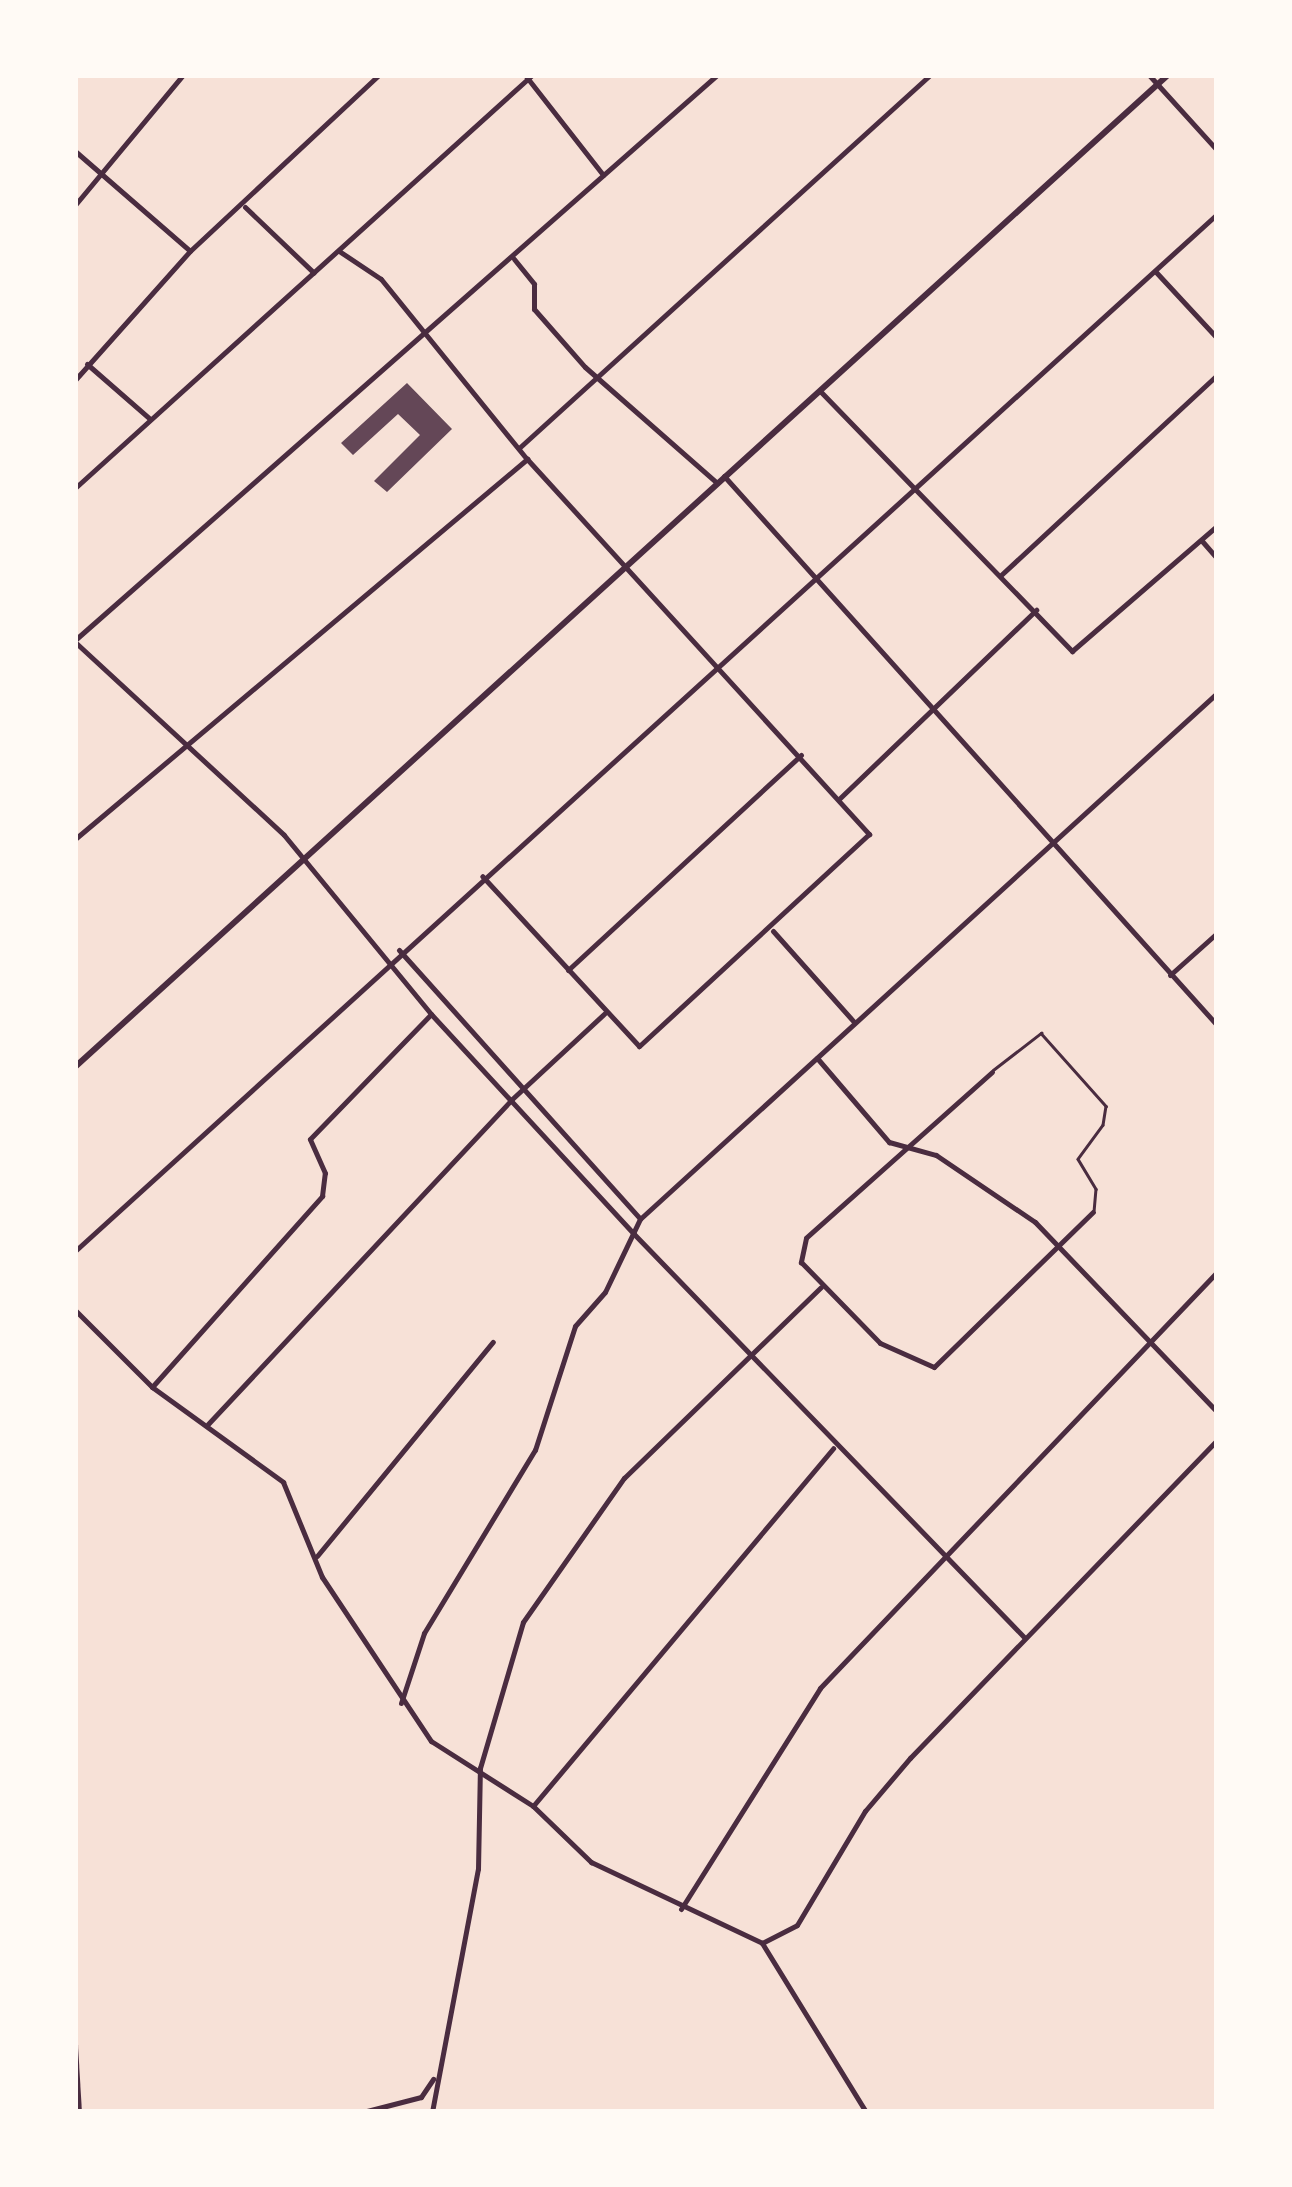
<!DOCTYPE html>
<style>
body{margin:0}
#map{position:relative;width:1292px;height:2187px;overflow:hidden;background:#f7e1d7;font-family:"DejaVu Sans",sans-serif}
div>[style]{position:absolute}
.building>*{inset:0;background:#644757}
.service>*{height:2.5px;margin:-1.25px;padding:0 1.25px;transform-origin:1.25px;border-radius:1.25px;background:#4a2c40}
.minor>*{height:5px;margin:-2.5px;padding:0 2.5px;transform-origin:2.5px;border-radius:2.5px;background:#4a2c40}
.tertiary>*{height:6px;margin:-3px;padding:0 3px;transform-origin:3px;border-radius:3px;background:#4a2c40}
span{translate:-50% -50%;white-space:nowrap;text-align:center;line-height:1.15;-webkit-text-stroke:10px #fffaf5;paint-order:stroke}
.frame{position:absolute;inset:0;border:78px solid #fffaf5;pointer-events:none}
</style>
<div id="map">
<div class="building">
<div style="clip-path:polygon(407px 383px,452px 429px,387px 492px,374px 481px,420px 435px,398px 414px,353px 455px,341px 443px)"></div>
</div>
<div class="service">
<div style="left:993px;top:1070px;width:61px;rotate:-37.6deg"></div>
<div style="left:1041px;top:1033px;width:98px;rotate:48.3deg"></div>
<div style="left:1106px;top:1106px;width:19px;rotate:99deg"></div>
<div style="left:1103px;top:1125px;width:42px;rotate:126.3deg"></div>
<div style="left:1078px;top:1159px;width:35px;rotate:59deg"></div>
<div style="left:1096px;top:1189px;width:21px;rotate:95deg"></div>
</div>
<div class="minor">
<div style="left:525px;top:75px;width:127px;rotate:52deg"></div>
<div style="left:1149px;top:75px;width:101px;rotate:47.8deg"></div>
<div style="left:75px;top:151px;width:152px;rotate:41deg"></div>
<div style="left:75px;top:205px;width:169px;rotate:-50.3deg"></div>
<div style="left:245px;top:207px;width:95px;rotate:43.7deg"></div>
<div style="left:339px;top:251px;width:50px;rotate:33.7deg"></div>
<div style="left:381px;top:279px;width:232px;rotate:51deg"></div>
<div style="left:527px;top:459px;width:508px;rotate:47.64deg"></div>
<div style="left:869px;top:834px;width:313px;rotate:137.3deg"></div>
<div style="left:639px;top:1046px;width:231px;rotate:-132.7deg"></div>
<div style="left:514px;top:259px;width:32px;rotate:51deg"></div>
<div style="left:534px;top:284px;width:25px;rotate:90deg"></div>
<div style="left:534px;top:309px;width:77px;rotate:48.7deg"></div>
<div style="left:585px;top:367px;width:176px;rotate:41.3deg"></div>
<div style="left:1155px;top:271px;width:91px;rotate:47.2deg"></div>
<div style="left:87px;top:364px;width:82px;rotate:41.1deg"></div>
<div style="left:75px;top:380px;width:173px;rotate:-48.3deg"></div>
<div style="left:190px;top:251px;width:258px;rotate:-43deg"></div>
<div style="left:821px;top:392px;width:361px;rotate:45.9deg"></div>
<div style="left:1072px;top:651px;width:191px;rotate:-40.8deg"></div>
<div style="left:519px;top:448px;width:555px;rotate:-42.23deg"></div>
<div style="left:724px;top:476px;width:738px;rotate:48.08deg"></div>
<div style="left:75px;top:488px;width:616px;rotate:-42.1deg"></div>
<div style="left:1202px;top:541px;width:23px;rotate:49deg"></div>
<div style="left:1001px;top:575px;width:294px;rotate:-42.8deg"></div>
<div style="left:75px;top:640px;width:855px;rotate:-41.35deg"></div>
<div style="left:75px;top:642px;width:284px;rotate:42.7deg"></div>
<div style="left:284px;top:835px;width:232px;rotate:50.6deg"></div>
<div style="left:431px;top:1014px;width:299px;rotate:47.3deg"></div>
<div style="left:634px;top:1234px;width:561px;rotate:45.94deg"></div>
<div style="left:840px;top:798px;width:272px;rotate:-43.8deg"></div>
<div style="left:75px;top:839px;width:591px;rotate:-40.05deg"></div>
<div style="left:773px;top:931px;width:122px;rotate:48.3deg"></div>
<div style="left:399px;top:950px;width:361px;rotate:48.1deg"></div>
<div style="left:568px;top:970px;width:317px;rotate:-42.7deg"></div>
<div style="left:1170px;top:975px;width:63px;rotate:-41.8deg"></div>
<div style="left:817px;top:1058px;width:111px;rotate:49.4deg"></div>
<div style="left:889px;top:1142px;width:49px;rotate:15.5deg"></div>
<div style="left:936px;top:1155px;width:120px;rotate:34.1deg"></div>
<div style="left:1035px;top:1222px;width:263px;rotate:46.2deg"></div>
<div style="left:992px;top:1072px;width:249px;rotate:138.3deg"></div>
<div style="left:806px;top:1238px;width:25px;rotate:102deg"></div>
<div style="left:801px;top:1262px;width:113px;rotate:45.7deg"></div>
<div style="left:880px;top:1343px;width:59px;rotate:24deg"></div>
<div style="left:934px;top:1367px;width:222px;rotate:-44.3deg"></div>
<div style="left:75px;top:1251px;width:1543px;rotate:-42.24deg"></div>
<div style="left:75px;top:1310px;width:109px;rotate:45deg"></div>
<div style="left:152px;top:1387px;width:162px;rotate:35.9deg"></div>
<div style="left:283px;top:1482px;width:103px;rotate:67.7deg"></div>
<div style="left:322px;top:1577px;width:197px;rotate:56.4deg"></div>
<div style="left:431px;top:1741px;width:121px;rotate:32.5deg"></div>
<div style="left:533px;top:1806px;width:81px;rotate:44deg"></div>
<div style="left:591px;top:1862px;width:189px;rotate:25.3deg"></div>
<div style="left:762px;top:1943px;width:198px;rotate:58.4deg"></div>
<div style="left:152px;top:1387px;width:256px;rotate:-48.3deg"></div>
<div style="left:322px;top:1196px;width:23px;rotate:-83deg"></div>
<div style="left:325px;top:1173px;width:37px;rotate:-114deg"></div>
<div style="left:310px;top:1139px;width:173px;rotate:-45.9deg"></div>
<div style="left:208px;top:1424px;width:444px;rotate:-46.9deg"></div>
<div style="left:511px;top:1100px;width:128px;rotate:-42.8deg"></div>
<div style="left:317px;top:1556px;width:277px;rotate:-50.6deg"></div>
<div style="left:401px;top:1703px;width:74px;rotate:-71.8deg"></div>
<div style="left:424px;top:1633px;width:214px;rotate:-58.8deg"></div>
<div style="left:535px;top:1450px;width:130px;rotate:-72.1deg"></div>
<div style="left:575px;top:1326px;width:45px;rotate:-48.6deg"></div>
<div style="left:605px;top:1292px;width:81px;rotate:-64.4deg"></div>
<div style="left:640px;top:1219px;width:781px;rotate:-42.35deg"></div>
<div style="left:533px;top:1806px;width:467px;rotate:-50deg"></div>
<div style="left:681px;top:1909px;width:261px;rotate:-57.8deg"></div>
<div style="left:820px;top:1688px;width:575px;rotate:-46.34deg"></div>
<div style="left:762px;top:1943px;width:39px;rotate:-27deg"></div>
<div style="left:797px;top:1925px;width:133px;rotate:-59.2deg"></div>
<div style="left:865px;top:1811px;width:70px;rotate:-49.7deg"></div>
<div style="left:910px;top:1758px;width:442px;rotate:-46deg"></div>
<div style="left:75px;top:2045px;width:67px;rotate:86.6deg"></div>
<div style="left:363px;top:2112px;width:60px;rotate:-14.5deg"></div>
<div style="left:421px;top:2097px;width:22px;rotate:-56deg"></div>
<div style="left:432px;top:2112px;width:247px;rotate:-79.3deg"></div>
<div style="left:478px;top:1869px;width:101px;rotate:-88.9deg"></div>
<div style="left:480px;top:1768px;width:152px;rotate:-73.6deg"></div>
<div style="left:523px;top:1622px;width:176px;rotate:-55deg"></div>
<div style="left:624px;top:1478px;width:274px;rotate:-44.1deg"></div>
</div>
<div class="tertiary">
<div style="left:75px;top:1067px;width:1476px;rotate:-42.23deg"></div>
</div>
<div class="frame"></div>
</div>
